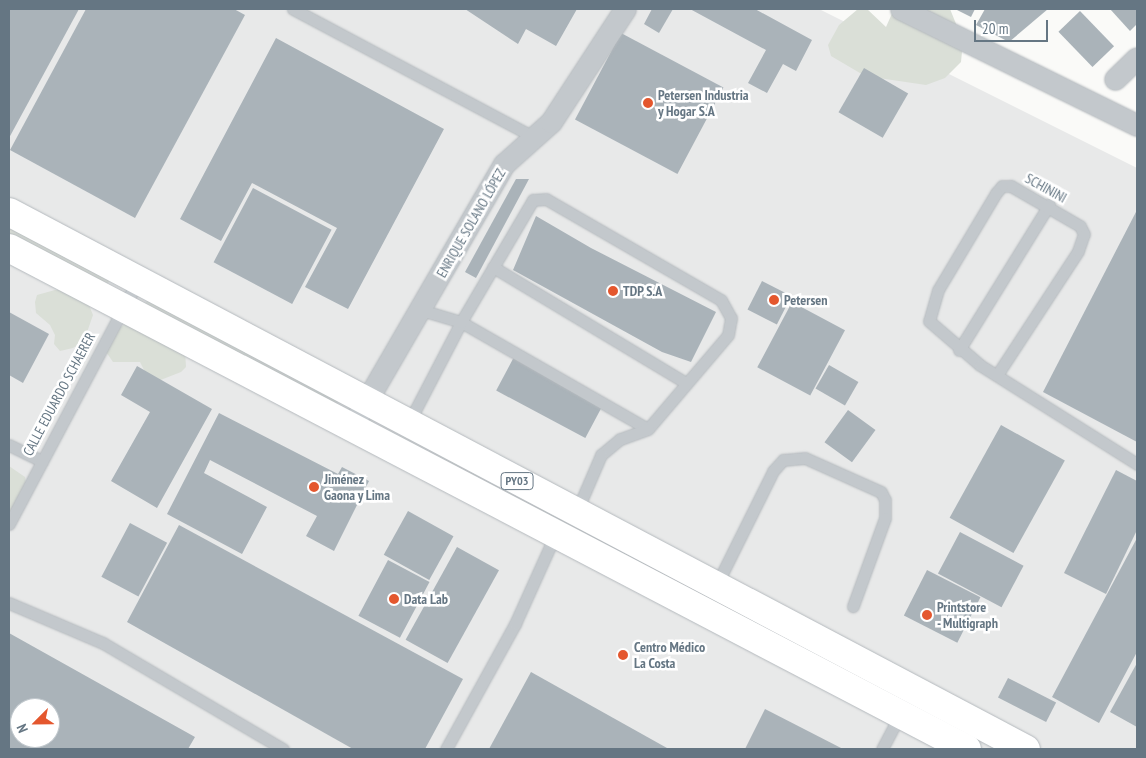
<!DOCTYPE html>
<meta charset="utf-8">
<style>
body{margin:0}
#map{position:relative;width:1146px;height:758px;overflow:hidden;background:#fafaf8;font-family:"PT Sans Narrow",sans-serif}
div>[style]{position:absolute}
.built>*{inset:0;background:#e8e9e9}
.green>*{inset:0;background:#dadfd7}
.building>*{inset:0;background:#aab3b9;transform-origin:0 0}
.roads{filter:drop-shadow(0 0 1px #b4b9bd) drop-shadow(0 0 1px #b4b9bd)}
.lane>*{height:11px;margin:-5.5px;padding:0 5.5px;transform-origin:5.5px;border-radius:5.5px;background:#c3c8cc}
.street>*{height:21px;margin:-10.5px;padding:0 10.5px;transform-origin:10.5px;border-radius:10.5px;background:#c3c8cc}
.highway>*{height:28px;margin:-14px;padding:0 14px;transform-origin:14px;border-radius:14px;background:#fff}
.dots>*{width:14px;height:14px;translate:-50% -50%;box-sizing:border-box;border:2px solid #fff;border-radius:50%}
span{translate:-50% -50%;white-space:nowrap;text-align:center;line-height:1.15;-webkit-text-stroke:5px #fff;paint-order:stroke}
.shield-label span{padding:1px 4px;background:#fff;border:1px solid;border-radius:4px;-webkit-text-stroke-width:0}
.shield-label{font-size:12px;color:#657683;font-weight:700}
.poi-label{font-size:14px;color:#657683;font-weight:700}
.left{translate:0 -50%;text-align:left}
.street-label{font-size:14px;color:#657683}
.frame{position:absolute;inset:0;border:10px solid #657683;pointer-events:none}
.north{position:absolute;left:10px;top:698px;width:50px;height:50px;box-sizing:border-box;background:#fff;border:1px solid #c1c8cd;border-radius:50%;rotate:247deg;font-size:14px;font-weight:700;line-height:20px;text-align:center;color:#657683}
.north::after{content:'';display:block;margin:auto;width:18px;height:22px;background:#e4572e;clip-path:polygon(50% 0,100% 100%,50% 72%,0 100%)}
.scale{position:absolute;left:974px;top:20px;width:74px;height:22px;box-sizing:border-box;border:2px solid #657683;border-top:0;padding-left:6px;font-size:15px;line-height:18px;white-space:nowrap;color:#657683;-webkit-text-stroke:4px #fff;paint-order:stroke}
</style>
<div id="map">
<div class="built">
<div style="clip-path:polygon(evenodd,9px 9px,819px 9px,1137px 168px,1137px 749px,9px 749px,9px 9px,20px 708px,50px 708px,50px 738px,20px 738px,20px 708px)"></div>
</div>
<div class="green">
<div style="clip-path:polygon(858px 9px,867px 9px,886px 27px,894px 9px,950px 9px,963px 41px,961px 62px,945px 78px,926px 85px,865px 76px,831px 56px,828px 45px,839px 25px)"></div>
<div style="clip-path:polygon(9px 225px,109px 279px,109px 282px,107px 284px,9px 237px)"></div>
<div style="clip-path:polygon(55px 290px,66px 290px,89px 305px,93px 315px,84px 341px,73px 348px,60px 351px,54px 344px,55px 335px,50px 325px,36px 313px,35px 302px,37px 295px)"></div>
<div style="clip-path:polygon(148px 300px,338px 400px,337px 405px,145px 303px)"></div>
<div style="clip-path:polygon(127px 323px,185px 350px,186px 367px,181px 372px,158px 381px,148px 378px,140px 362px,113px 362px,104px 349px,112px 332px)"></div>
<div style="clip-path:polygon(9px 466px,25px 477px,28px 493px,24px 509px,9px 515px)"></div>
</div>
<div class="building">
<div style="clip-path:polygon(9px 9px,79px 9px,9px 138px)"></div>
<div style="clip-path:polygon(86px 9px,234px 9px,245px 15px,135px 218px,10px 150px)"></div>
<div style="clip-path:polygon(465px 9px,577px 9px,556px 46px,526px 29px,518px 44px)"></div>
<div style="clip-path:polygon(652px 9px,673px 9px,659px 33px,644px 24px)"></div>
<div style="clip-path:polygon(690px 9px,755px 9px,812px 40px,796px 71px,783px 64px,767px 93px,748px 83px,766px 50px)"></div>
<div style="clip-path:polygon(955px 9px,975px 9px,971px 17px)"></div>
<div style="clip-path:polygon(985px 9px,1048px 9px,1009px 42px,976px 25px)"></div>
<div style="clip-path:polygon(1110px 9px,1137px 9px,1137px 24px,1130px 31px)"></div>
<div style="left:1080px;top:11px;width:49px;height:30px;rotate:46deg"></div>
<div style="left:621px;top:33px;width:116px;height:98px;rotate:28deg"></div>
<div style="clip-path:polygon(276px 38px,444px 129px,348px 309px,305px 287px,337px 228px,252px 183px,221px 241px,180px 219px)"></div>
<div style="left:864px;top:68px;width:51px;height:51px;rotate:30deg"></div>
<div style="clip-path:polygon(516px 179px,529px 179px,476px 278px,465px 272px)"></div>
<div style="left:253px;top:188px;width:89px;height:84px;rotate:28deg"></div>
<div style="clip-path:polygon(1137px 210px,1137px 442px,1043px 392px)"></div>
<div style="clip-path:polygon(536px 216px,591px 248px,716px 312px,691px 362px,662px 352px,513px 270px)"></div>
<div style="left:762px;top:281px;width:33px;height:32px;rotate:27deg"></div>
<div style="left:792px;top:302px;width:60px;height:74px;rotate:28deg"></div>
<div style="clip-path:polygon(9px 312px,49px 334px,23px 383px,9px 375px)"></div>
<div style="left:514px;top:357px;width:101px;height:38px;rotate:28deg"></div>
<div style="left:829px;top:365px;width:34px;height:27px;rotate:30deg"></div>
<div style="clip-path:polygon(137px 366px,212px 409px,157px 508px,111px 481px,150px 412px,121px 395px)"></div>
<div style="left:848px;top:410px;width:34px;height:40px;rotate:36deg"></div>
<div style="clip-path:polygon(219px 413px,338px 474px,342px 467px,369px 481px,334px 551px,306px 536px,317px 516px,210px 460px,204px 473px,267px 507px,242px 554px,167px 514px)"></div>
<div style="left:1001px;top:425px;width:73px;height:106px;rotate:29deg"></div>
<div style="clip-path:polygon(1116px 470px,1137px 481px,1137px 530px,1106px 594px,1064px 573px)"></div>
<div style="left:408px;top:511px;width:52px;height:50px;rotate:29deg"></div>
<div style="left:130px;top:523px;width:42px;height:61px;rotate:28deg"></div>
<div style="clip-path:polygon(179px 525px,463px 679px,425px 749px,353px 749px,127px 622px)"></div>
<div style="left:960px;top:532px;width:72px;height:47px;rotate:28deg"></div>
<div style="clip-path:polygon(1137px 538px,1137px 652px,1099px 723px,1052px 697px)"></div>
<div style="left:457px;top:547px;width:48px;height:106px;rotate:29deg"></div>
<div style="left:388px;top:560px;width:47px;height:63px;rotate:28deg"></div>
<div style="left:927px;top:570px;width:60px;height:51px;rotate:27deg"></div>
<div style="clip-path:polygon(evenodd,9px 633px,195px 737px,188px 749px,9px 749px,9px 633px,20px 708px,50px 708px,50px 738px,20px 738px,20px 708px)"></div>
<div style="clip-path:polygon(1137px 663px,1137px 727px,1110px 712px)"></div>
<div style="clip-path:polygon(531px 672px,667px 748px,666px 749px,489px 749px)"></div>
<div style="left:1008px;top:678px;width:54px;height:22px;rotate:27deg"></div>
<div style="clip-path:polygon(765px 709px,843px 749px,745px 749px)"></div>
</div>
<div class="roads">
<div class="lane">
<div style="left:293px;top:9px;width:273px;rotate:28deg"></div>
<div style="left:493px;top:267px;width:225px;rotate:31deg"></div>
<div style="left:421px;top:310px;width:42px;rotate:16.7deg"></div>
<div style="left:461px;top:322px;width:215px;rotate:29.8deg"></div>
<div style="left:959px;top:350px;width:171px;rotate:-58.2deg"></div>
<div style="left:997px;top:375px;width:148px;rotate:-56.8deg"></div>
<div style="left:1078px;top:251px;width:18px;rotate:-71deg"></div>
<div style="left:1084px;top:234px;width:9px;rotate:-117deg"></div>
<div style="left:1080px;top:226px;width:80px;rotate:-149.9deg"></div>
<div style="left:1011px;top:186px;width:9px;rotate:180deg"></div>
<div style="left:1002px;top:186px;width:9px;rotate:131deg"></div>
<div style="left:996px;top:193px;width:113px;rotate:120.9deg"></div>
<div style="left:938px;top:290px;width:32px;rotate:106deg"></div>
<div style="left:929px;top:321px;width:67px;rotate:40.8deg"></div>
<div style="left:980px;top:365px;width:186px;rotate:32.2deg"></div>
<div style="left:408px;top:424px;width:115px;rotate:-62.5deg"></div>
<div style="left:461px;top:322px;width:142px;rotate:-59.5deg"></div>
<div style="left:533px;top:200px;width:13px;rotate:-4deg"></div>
<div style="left:546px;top:199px;width:202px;rotate:30deg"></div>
<div style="left:721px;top:300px;width:21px;rotate:61deg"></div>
<div style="left:731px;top:318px;width:17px;rotate:100deg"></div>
<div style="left:728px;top:335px;width:123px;rotate:130.4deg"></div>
<div style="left:648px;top:429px;width:30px;rotate:160deg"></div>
<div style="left:620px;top:439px;width:25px;rotate:140deg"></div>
<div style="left:601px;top:455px;width:63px;rotate:113.3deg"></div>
<div style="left:9px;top:445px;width:37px;rotate:26deg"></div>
<div style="left:9px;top:524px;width:276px;rotate:-62.1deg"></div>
<div style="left:716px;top:586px;width:128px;rotate:-63.6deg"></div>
<div style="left:773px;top:471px;width:15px;rotate:-48deg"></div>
<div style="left:783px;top:460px;width:22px;rotate:-5deg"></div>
<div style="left:805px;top:458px;width:83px;rotate:24.1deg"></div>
<div style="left:881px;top:492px;width:9px;rotate:63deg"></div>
<div style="left:885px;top:500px;width:18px;rotate:90deg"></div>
<div style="left:885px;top:518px;width:94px;rotate:110deg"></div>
<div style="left:9px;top:603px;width:102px;rotate:23.1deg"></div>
<div style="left:103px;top:643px;width:209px;rotate:30.5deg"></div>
<div style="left:446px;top:749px;width:143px;rotate:-61.1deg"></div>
<div style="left:515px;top:624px;width:100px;rotate:-65.7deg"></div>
<div style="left:882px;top:749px;width:41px;rotate:-62.2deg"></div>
</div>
<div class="street">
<div style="left:901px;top:9px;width:263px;rotate:26.2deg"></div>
<div style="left:1115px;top:79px;width:30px;rotate:-44deg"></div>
<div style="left:352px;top:426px;width:303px;rotate:-59.9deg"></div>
<div style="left:504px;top:164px;width:63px;rotate:-41.8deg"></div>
<div style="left:551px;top:122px;width:135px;rotate:-56.8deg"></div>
</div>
<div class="highway">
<div style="left:9px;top:212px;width:1150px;rotate:27.84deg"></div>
<div style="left:9px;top:248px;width:1081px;rotate:27.61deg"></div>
</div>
</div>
<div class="dots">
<div style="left:648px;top:103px;background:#e4572e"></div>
<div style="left:613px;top:291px;background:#e4572e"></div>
<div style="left:774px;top:300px;background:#e4572e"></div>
<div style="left:314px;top:487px;background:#e4572e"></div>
<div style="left:394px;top:599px;background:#e4572e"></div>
<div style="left:927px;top:615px;background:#e4572e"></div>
<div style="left:623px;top:655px;background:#e4572e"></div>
</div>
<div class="shield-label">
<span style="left:517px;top:481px">PY03</span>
</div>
<div class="poi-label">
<span class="left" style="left:658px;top:103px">Petersen Industria<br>y Hogar S.A</span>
<span class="left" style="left:623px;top:291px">TDP S.A</span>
<span class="left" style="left:784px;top:300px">Petersen</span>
<span class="left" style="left:324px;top:487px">Jiménez<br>Gaona y Lima</span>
<span class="left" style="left:404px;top:599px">Data Lab</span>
<span class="left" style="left:937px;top:615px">Printstore<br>- Multigraph</span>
<span class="left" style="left:634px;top:655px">Centro Médico<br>La Costa</span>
</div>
<div class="street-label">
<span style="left:1046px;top:188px;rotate:29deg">SCHININI</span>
<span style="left:471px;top:223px;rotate:-60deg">ENRIQUE SOLANO LÓPEZ</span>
<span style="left:59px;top:394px;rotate:-62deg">CALLE EDUARDO SCHAERER</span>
</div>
<div class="frame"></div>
<div class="north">N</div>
<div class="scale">20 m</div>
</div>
